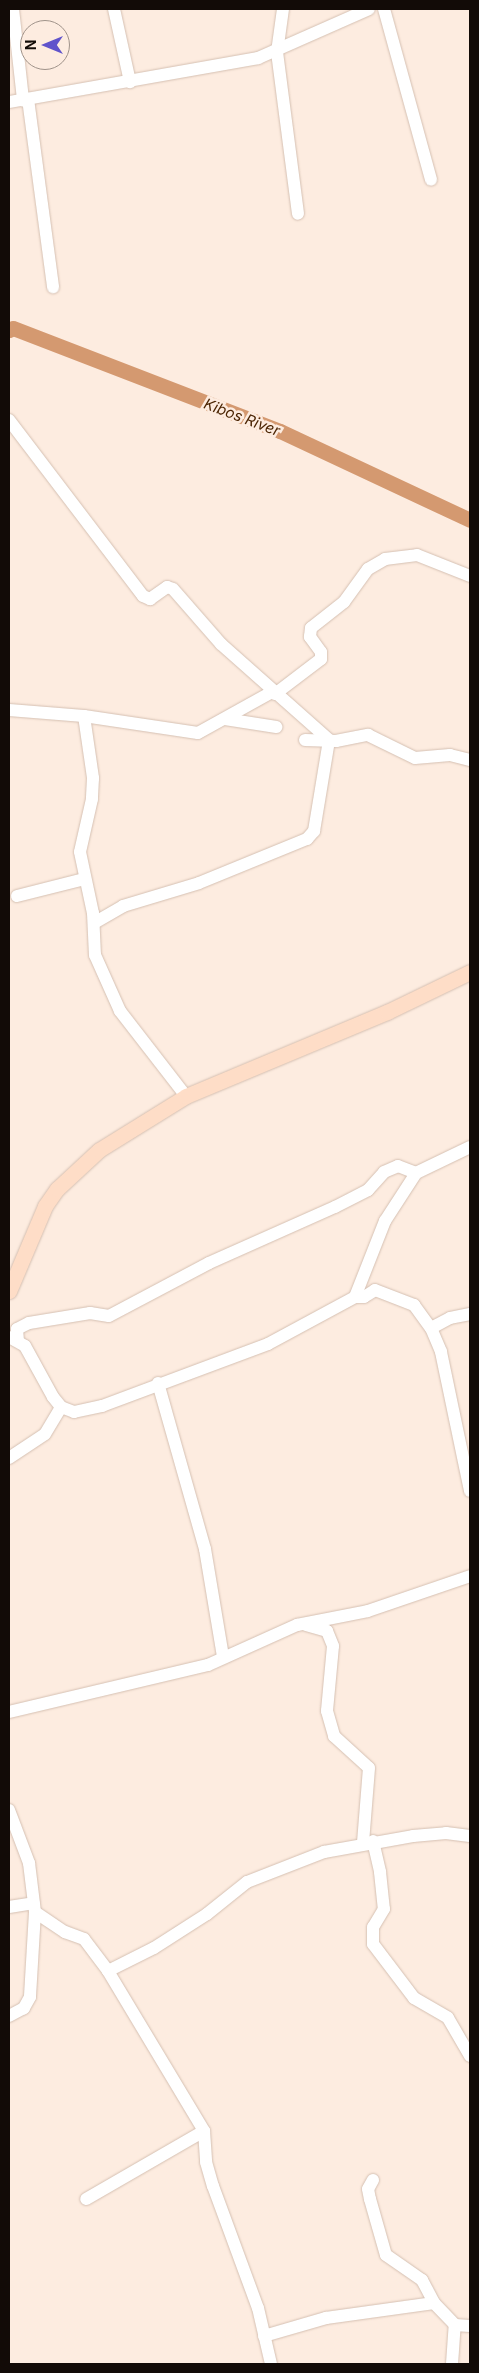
<!DOCTYPE html>
<style>
body{margin:0}
#map{position:relative;width:479px;height:2373px;overflow:hidden;background:#fdece0;font-family:Inter,sans-serif}
div>[style]{position:absolute}
.river>*{height:15px;margin:-7.5px;padding:0 7.5px;transform-origin:7.5px;border-radius:7.5px;background:#d49970}
.roads{filter:drop-shadow(0 0 1px #d5c0b2) drop-shadow(0 0 1px #d5c0b2)}
.minor>*{height:12px;margin:-6px;padding:0 6px;transform-origin:6px;border-radius:6px;background:#fff}
.major>*{height:15px;margin:-7.5px;padding:0 7.5px;transform-origin:7.5px;border-radius:7.5px;background:#feddc7}
span{translate:-50% -50%;white-space:nowrap;text-align:center;line-height:1.15;-webkit-text-stroke:5px #fdece0;paint-order:stroke}
.water-label{font-size:15px;color:#4b2504;font-style:italic}
.frame{position:absolute;inset:0;border:10px solid #120b07;pointer-events:none}
.north{position:absolute;left:20px;top:20px;width:50px;height:50px;box-sizing:border-box;background:#fdece0;border:1px solid #9f9289;border-radius:50%;rotate:270deg;font-size:14px;font-weight:700;line-height:20px;text-align:center;color:#120b07}
.north::after{content:'';display:block;margin:auto;width:18px;height:22px;background:#6053cb;clip-path:polygon(50% 0,100% 100%,50% 72%,0 100%)}
</style>
<div id="map">
<div class="river">
<div style="left:9px;top:330px;width:4px;rotate:-27deg"></div>
<div style="left:13px;top:328px;width:286px;rotate:21.1deg"></div>
<div style="left:280px;top:431px;width:210px;rotate:25.1deg"></div>
</div>
<div class="roads">
<div class="minor">
<div style="left:13px;top:9px;width:92px;rotate:83.7deg"></div>
<div style="left:114px;top:9px;width:75px;rotate:77.6deg"></div>
<div style="left:283px;top:9px;width:43px;rotate:97.9deg"></div>
<div style="left:277px;top:52px;width:163px;rotate:82.6deg"></div>
<div style="left:384px;top:9px;width:177px;rotate:74.6deg"></div>
<div style="left:28px;top:99px;width:190px;rotate:82.4deg"></div>
<div style="left:9px;top:102px;width:253px;rotate:-10deg"></div>
<div style="left:258px;top:58px;width:121px;rotate:-23.8deg"></div>
<div style="left:9px;top:420px;width:221px;rotate:52.7deg"></div>
<div style="left:143px;top:596px;width:8px;rotate:23deg"></div>
<div style="left:150px;top:599px;width:21px;rotate:-35deg"></div>
<div style="left:167px;top:587px;width:6px;rotate:18deg"></div>
<div style="left:173px;top:589px;width:73px;rotate:48.9deg"></div>
<div style="left:221px;top:644px;width:144px;rotate:41.6deg"></div>
<div style="left:275px;top:694px;width:58px;rotate:-37.3deg"></div>
<div style="left:321px;top:659px;width:7px;rotate:-90deg"></div>
<div style="left:321px;top:652px;width:19px;rotate:-126deg"></div>
<div style="left:310px;top:637px;width:9px;rotate:-84deg"></div>
<div style="left:311px;top:628px;width:42px;rotate:-38.2deg"></div>
<div style="left:344px;top:602px;width:41px;rotate:-54deg"></div>
<div style="left:368px;top:569px;width:20px;rotate:-30deg"></div>
<div style="left:385px;top:559px;width:32px;rotate:-7deg"></div>
<div style="left:417px;top:555px;width:57px;rotate:21.6deg"></div>
<div style="left:9px;top:710px;width:75px;rotate:4.6deg"></div>
<div style="left:84px;top:716px;width:115px;rotate:8.5deg"></div>
<div style="left:198px;top:733px;width:85px;rotate:-29deg"></div>
<div style="left:84px;top:716px;width:63px;rotate:81.7deg"></div>
<div style="left:93px;top:778px;width:21px;rotate:93deg"></div>
<div style="left:92px;top:799px;width:54px;rotate:102.8deg"></div>
<div style="left:80px;top:852px;width:62px;rotate:78deg"></div>
<div style="left:93px;top:913px;width:42px;rotate:87.3deg"></div>
<div style="left:95px;top:955px;width:61px;rotate:65.9deg"></div>
<div style="left:120px;top:1011px;width:108px;rotate:52.2deg"></div>
<div style="left:225px;top:719px;width:52px;rotate:8.9deg"></div>
<div style="left:305px;top:740px;width:31px;rotate:2deg"></div>
<div style="left:336px;top:741px;width:33px;rotate:-11deg"></div>
<div style="left:368px;top:735px;width:52px;rotate:26.1deg"></div>
<div style="left:415px;top:758px;width:35px;rotate:-5deg"></div>
<div style="left:450px;top:755px;width:21px;rotate:14deg"></div>
<div style="left:17px;top:896px;width:69px;rotate:-14.2deg"></div>
<div style="left:94px;top:923px;width:34px;rotate:-30deg"></div>
<div style="left:123px;top:906px;width:79px;rotate:-16.8deg"></div>
<div style="left:199px;top:883px;width:117px;rotate:-22.2deg"></div>
<div style="left:307px;top:839px;width:11px;rotate:-49deg"></div>
<div style="left:314px;top:831px;width:92px;rotate:-80.6deg"></div>
<div style="left:355px;top:1297px;width:82px;rotate:-68.5deg"></div>
<div style="left:385px;top:1221px;width:57px;rotate:-57.1deg"></div>
<div style="left:470px;top:1314px;width:20px;rotate:169deg"></div>
<div style="left:450px;top:1318px;width:21px;rotate:152deg"></div>
<div style="left:431px;top:1328px;width:26px;rotate:67deg"></div>
<div style="left:441px;top:1352px;width:142px;rotate:78.2deg"></div>
<div style="left:9px;top:1337px;width:18px;rotate:29deg"></div>
<div style="left:25px;top:1346px;width:58px;rotate:61.2deg"></div>
<div style="left:53px;top:1397px;width:13px;rotate:51deg"></div>
<div style="left:61px;top:1407px;width:14px;rotate:21deg"></div>
<div style="left:74px;top:1412px;width:29px;rotate:-12deg"></div>
<div style="left:102px;top:1406px;width:177px;rotate:-20.5deg"></div>
<div style="left:268px;top:1344px;width:99px;rotate:-28.4deg"></div>
<div style="left:355px;top:1297px;width:9px"></div>
<div style="left:364px;top:1297px;width:13px;rotate:-32deg"></div>
<div style="left:375px;top:1290px;width:42px;rotate:21deg"></div>
<div style="left:414px;top:1305px;width:29px;rotate:54deg"></div>
<div style="left:18px;top:1341px;width:12px;rotate:-95deg"></div>
<div style="left:17px;top:1329px;width:13px;rotate:-27deg"></div>
<div style="left:29px;top:1323px;width:62px;rotate:-9.3deg"></div>
<div style="left:90px;top:1313px;width:19px;rotate:9deg"></div>
<div style="left:109px;top:1316px;width:113px;rotate:-27.9deg"></div>
<div style="left:209px;top:1263px;width:138px;rotate:-24deg"></div>
<div style="left:335px;top:1207px;width:37px;rotate:-27deg"></div>
<div style="left:368px;top:1190px;width:24px;rotate:-48deg"></div>
<div style="left:384px;top:1172px;width:15px;rotate:-23deg"></div>
<div style="left:398px;top:1166px;width:19px;rotate:21deg"></div>
<div style="left:416px;top:1173px;width:60px;rotate:-25.7deg"></div>
<div style="left:158px;top:1383px;width:173px;rotate:74.2deg"></div>
<div style="left:205px;top:1549px;width:109px;rotate:80.5deg"></div>
<div style="left:9px;top:1458px;width:43px;rotate:-33.7deg"></div>
<div style="left:45px;top:1434px;width:31px;rotate:-59deg"></div>
<div style="left:306px;top:1625px;width:22px;rotate:16deg"></div>
<div style="left:327px;top:1631px;width:16px;rotate:68deg"></div>
<div style="left:333px;top:1646px;width:65px;rotate:95.3deg"></div>
<div style="left:327px;top:1711px;width:26px;rotate:74deg"></div>
<div style="left:334px;top:1736px;width:47px;rotate:42.4deg"></div>
<div style="left:369px;top:1768px;width:75px;rotate:94.6deg"></div>
<div style="left:9px;top:1712px;width:204px;rotate:-13.3deg"></div>
<div style="left:208px;top:1665px;width:98px;rotate:-24.2deg"></div>
<div style="left:297px;top:1625px;width:72px;rotate:-11.2deg"></div>
<div style="left:368px;top:1611px;width:108px;rotate:-18.9deg"></div>
<div style="left:9px;top:1810px;width:57px;rotate:69.3deg"></div>
<div style="left:29px;top:1863px;width:49px;rotate:83deg"></div>
<div style="left:35px;top:1912px;width:85px;rotate:93.4deg"></div>
<div style="left:30px;top:1997px;width:13px;rotate:119deg"></div>
<div style="left:24px;top:2008px;width:17px;rotate:152deg"></div>
<div style="left:373px;top:1841px;width:32px;rotate:77deg"></div>
<div style="left:380px;top:1872px;width:37px;rotate:84deg"></div>
<div style="left:384px;top:1909px;width:21px;rotate:121deg"></div>
<div style="left:373px;top:1927px;width:17px;rotate:90deg"></div>
<div style="left:373px;top:1944px;width:68px;rotate:52.8deg"></div>
<div style="left:414px;top:1998px;width:39px;rotate:30deg"></div>
<div style="left:448px;top:2018px;width:44px;rotate:59.9deg"></div>
<div style="left:9px;top:1907px;width:25px;rotate:-9deg"></div>
<div style="left:35px;top:1912px;width:36px;rotate:34deg"></div>
<div style="left:65px;top:1932px;width:20px;rotate:20deg"></div>
<div style="left:84px;top:1939px;width:40px;rotate:53deg"></div>
<div style="left:108px;top:1971px;width:187px;rotate:59deg"></div>
<div style="left:204px;top:2131px;width:136px;rotate:150deg"></div>
<div style="left:108px;top:1971px;width:51px;rotate:-26.6deg"></div>
<div style="left:154px;top:1948px;width:63px;rotate:-32.7deg"></div>
<div style="left:207px;top:1914px;width:51px;rotate:-38.7deg"></div>
<div style="left:247px;top:1882px;width:83px;rotate:-21.3deg"></div>
<div style="left:324px;top:1852px;width:90px;rotate:-10.2deg"></div>
<div style="left:413px;top:1836px;width:33px;rotate:-5deg"></div>
<div style="left:446px;top:1833px;width:24px;rotate:7deg"></div>
<div style="left:204px;top:2131px;width:31px;rotate:86deg"></div>
<div style="left:206px;top:2162px;width:25px;rotate:74deg"></div>
<div style="left:213px;top:2186px;width:130px;rotate:69.8deg"></div>
<div style="left:258px;top:2308px;width:57px;rotate:76.9deg"></div>
<div style="left:373px;top:2180px;width:10px;rotate:119deg"></div>
<div style="left:368px;top:2189px;width:10px;rotate:79deg"></div>
<div style="left:370px;top:2199px;width:58px;rotate:74.1deg"></div>
<div style="left:386px;top:2255px;width:44px;rotate:34.8deg"></div>
<div style="left:422px;top:2280px;width:26px;rotate:62deg"></div>
<div style="left:264px;top:2336px;width:65px;rotate:-16.2deg"></div>
<div style="left:326px;top:2318px;width:109px;rotate:-7.9deg"></div>
<div style="left:434px;top:2303px;width:30px;rotate:46deg"></div>
<div style="left:455px;top:2325px;width:15px;rotate:4deg"></div>
<div style="left:452px;top:2364px;width:39px;rotate:-86deg"></div>
</div>
<div class="major">
<div style="left:9px;top:1291px;width:92px;rotate:-67deg"></div>
<div style="left:45px;top:1206px;width:21px;rotate:-55deg"></div>
<div style="left:57px;top:1189px;width:57px;rotate:-42.9deg"></div>
<div style="left:99px;top:1150px;width:102px;rotate:-31.8deg"></div>
<div style="left:186px;top:1096px;width:218px;rotate:-22.7deg"></div>
<div style="left:387px;top:1012px;width:92px;rotate:-25.7deg"></div>
</div>
</div>
<div class="water-label">
<span style="left:242px;top:417px;rotate:21deg">Kibos River</span>
</div>
<div class="frame"></div>
<div class="north">N</div>
</div>
